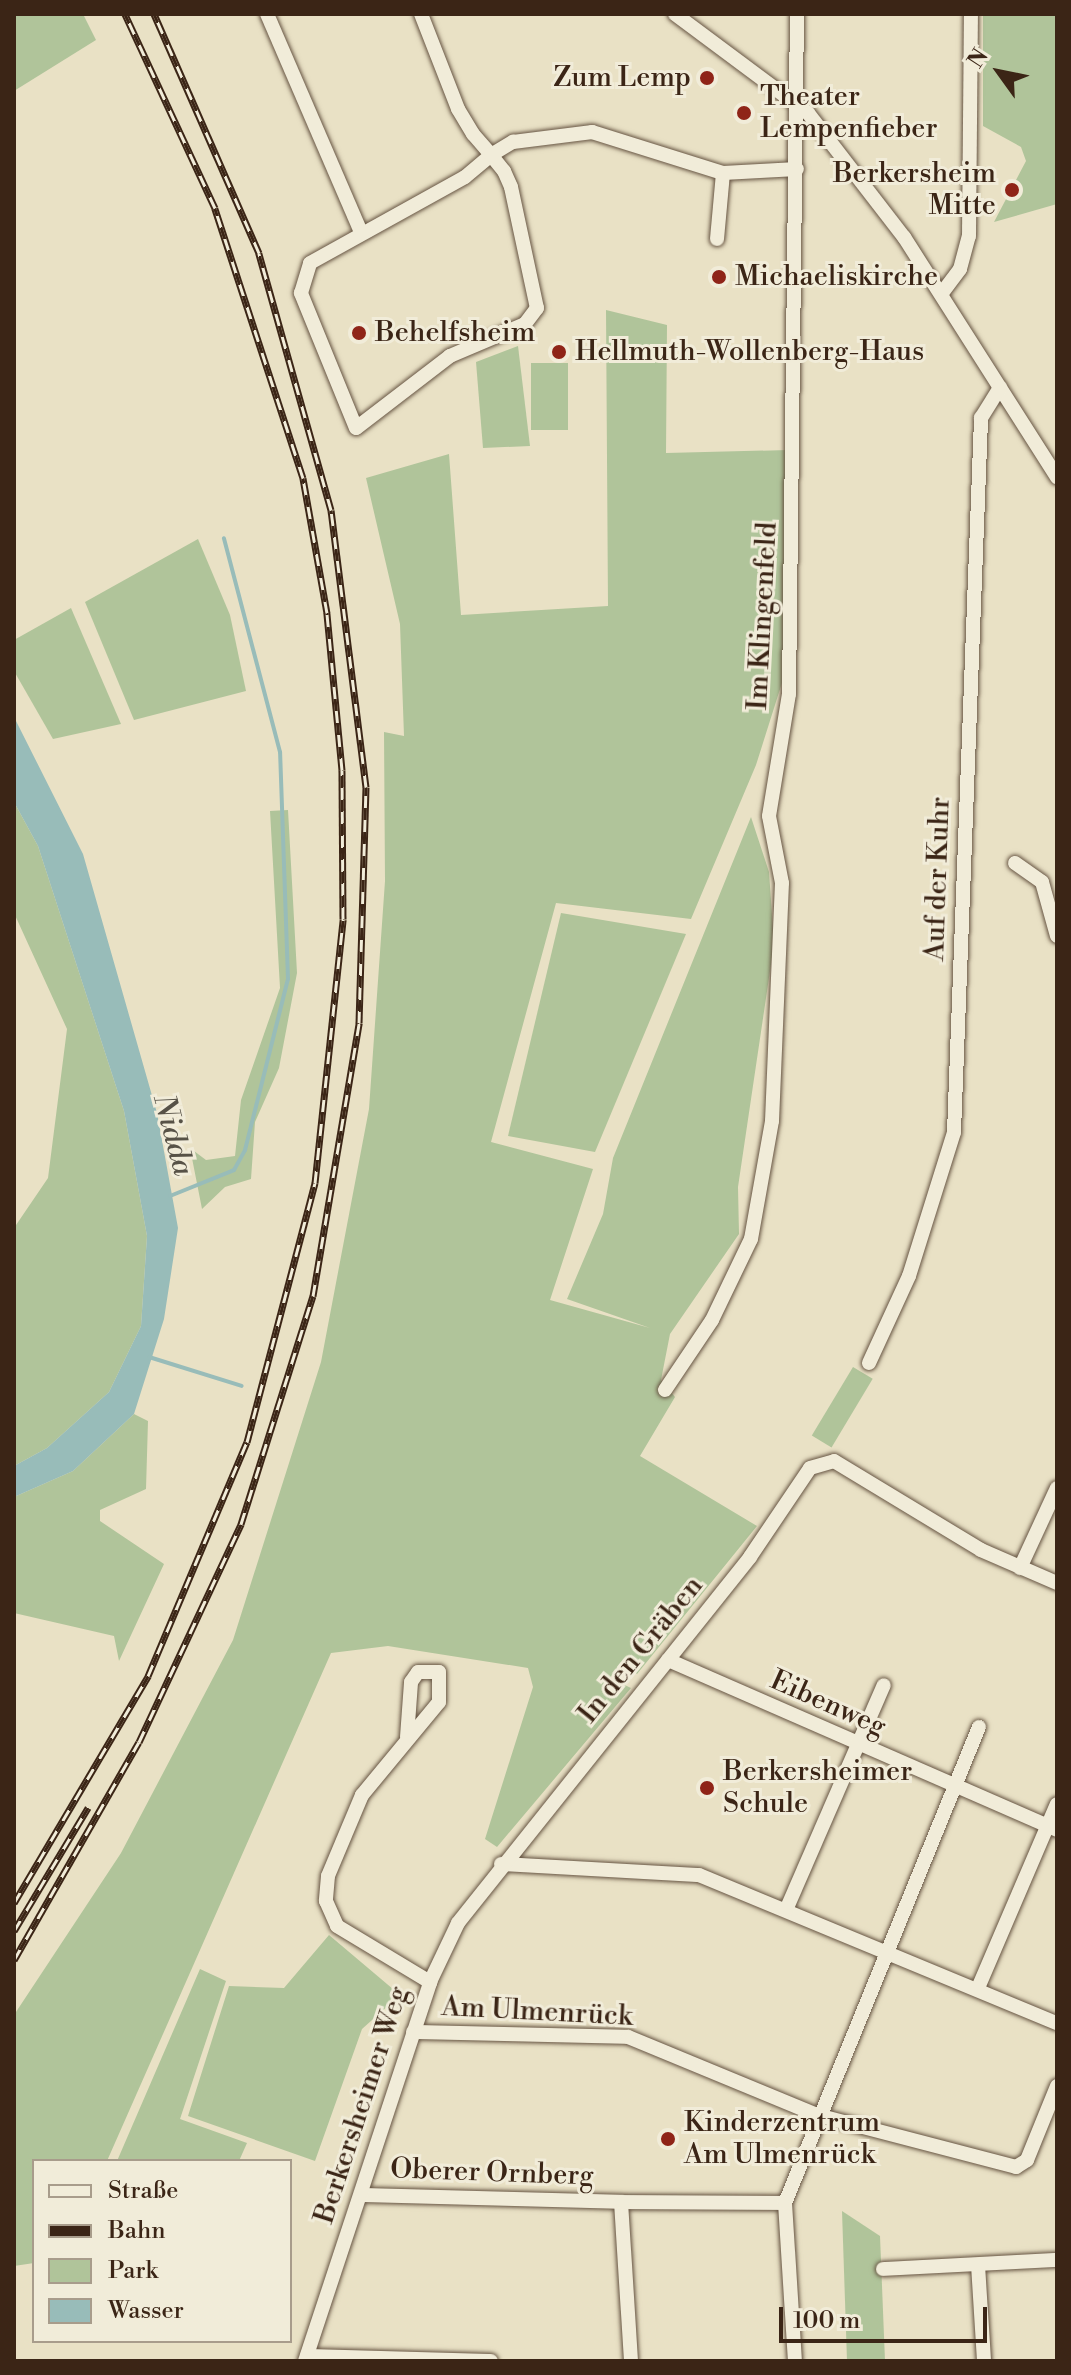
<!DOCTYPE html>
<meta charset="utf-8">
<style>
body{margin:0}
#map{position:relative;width:1071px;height:2375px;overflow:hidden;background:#e9e1c5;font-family:"Libre Bodoni",serif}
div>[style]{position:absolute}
.green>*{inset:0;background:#b0c49a;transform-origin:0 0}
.water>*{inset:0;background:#98bcb9}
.stream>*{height:4px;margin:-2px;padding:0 2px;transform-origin:2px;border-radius:2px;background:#98bcb9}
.roads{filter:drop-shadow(0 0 2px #665442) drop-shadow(0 0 2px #665442)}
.street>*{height:14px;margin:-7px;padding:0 7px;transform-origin:7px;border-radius:7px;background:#f1ecd9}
.rail>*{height:7px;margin-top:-3.5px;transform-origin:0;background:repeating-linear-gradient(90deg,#f1ecd9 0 12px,#3b2516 0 24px);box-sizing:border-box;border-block:2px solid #3b2516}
.dots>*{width:22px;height:22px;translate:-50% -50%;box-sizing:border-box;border:4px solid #f1ecd9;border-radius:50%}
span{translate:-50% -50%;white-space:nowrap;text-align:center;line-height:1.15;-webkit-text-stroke:6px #f1ecd9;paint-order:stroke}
.poi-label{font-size:28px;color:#3b2516}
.right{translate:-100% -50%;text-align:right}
.left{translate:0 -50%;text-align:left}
.street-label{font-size:28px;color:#3b2516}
.water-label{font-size:30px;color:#575247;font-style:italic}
.frame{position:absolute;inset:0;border:16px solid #3b2516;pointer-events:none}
.legend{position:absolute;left:32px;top:2159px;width:260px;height:184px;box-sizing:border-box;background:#f1ecd9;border:2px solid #a89c8b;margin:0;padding:10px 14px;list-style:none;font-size:24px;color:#3b2516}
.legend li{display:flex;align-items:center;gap:16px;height:40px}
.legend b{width:40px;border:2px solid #a89c8b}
.north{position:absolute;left:959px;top:32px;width:80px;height:80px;-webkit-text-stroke:6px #f1ecd9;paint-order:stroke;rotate:303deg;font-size:22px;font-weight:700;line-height:32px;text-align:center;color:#3b2516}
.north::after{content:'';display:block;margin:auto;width:28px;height:36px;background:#3b2516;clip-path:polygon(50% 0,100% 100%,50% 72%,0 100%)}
.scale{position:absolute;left:779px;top:2307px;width:208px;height:36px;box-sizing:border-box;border:4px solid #3b2516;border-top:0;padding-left:10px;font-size:24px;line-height:28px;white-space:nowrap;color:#3b2516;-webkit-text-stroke:6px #f1ecd9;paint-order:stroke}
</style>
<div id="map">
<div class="green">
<div style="clip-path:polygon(14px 14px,83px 14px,96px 40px,14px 91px)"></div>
<div style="clip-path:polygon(983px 14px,1057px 14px,1057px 204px,994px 222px,1026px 161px,1021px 147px,983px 126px)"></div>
<div style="clip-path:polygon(606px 310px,667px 325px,666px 453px,788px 450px,787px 667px,756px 765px,691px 919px,556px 903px,491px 1142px,593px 1169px,550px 1300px,650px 1328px,567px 1299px,603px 1214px,613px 1158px,751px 817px,769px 872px,774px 944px,738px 1187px,739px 1234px,670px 1334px,661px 1380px,675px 1397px,640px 1456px,757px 1526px,637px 1674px,621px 1662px,610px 1678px,631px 1688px,497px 1847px,485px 1839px,533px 1687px,528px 1668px,388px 1646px,331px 1653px,107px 2161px,34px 2161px,34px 2263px,14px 2266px,14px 2015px,121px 1853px,233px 1640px,321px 1362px,369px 1109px,385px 881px,384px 732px,404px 736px,400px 624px,366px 478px,449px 454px,461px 615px,608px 606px)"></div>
<div style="clip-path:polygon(518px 346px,530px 446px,483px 448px,476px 362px)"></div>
<div style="left:531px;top:363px;width:37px;height:67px"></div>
<div style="clip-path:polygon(198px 539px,230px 615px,246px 691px,134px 720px,85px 602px)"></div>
<div style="clip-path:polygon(71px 608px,121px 724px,53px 739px,14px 671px,14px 640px)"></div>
<div style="clip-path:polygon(14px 802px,38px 846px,124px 1111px,147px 1236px,141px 1326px,109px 1392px,47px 1448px,14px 1466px,14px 1228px,48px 1178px,67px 1029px,14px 913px)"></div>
<div style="clip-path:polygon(288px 810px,297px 973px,279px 1068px,255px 1122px,251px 1179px,225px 1187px,202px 1209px,190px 1148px,206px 1160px,235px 1156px,241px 1100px,280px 988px,270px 811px)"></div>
<div style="clip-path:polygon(561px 913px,686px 934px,595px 1152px,508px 1136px)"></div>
<div style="left:853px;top:1367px;width:23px;height:80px;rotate:31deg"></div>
<div style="clip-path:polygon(134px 1414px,148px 1421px,146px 1489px,100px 1510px,100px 1521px,164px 1564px,119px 1661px,114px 1636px,14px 1613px,14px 1497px,73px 1471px)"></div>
<div style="clip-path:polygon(329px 1935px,400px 1995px,362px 2029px,315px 2161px,188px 2116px,229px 1986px,284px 1988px)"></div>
<div style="clip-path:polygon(200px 1969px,226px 1981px,180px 2119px,247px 2143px,239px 2161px,117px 2161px)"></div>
<div style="clip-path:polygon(842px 2211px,880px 2236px,885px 2361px,847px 2361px)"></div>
</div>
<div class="water">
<div style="clip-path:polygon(14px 717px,83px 854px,157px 1113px,178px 1228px,164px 1319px,134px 1414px,73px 1471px,14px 1497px,14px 1466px,47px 1448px,109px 1392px,141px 1326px,147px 1236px,124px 1111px,38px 846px,14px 802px)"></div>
</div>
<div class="stream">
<div style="left:170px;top:1196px;width:69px;rotate:-22.1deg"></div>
<div style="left:234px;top:1170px;width:23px;rotate:-61deg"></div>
<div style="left:245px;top:1150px;width:176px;rotate:-75.9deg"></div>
<div style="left:288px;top:979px;width:227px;rotate:-92deg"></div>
<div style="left:280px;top:752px;width:221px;rotate:-104.7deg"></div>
<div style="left:149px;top:1357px;width:97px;rotate:17.3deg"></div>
</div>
<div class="roads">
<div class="street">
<div style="left:267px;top:14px;width:237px;rotate:66.7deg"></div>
<div style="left:421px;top:14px;width:102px;rotate:68.7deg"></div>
<div style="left:458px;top:109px;width:29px;rotate:59deg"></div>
<div style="left:473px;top:134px;width:28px;rotate:49deg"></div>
<div style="left:491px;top:155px;width:21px;rotate:51deg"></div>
<div style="left:504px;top:171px;width:17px;rotate:66deg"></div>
<div style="left:511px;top:187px;width:124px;rotate:77.9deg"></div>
<div style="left:537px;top:308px;width:20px;rotate:127deg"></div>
<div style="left:525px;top:324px;width:82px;rotate:156.9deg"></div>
<div style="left:450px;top:356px;width:118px;rotate:142.5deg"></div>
<div style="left:356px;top:428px;width:146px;rotate:-112.2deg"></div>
<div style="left:301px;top:293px;width:31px;rotate:-73deg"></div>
<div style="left:310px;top:263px;width:177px;rotate:-29deg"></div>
<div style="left:465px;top:177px;width:34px;rotate:-40deg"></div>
<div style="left:491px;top:155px;width:26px;rotate:-31deg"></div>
<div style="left:513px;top:142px;width:80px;rotate:-7.2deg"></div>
<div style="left:592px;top:132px;width:137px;rotate:17.4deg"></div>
<div style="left:723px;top:173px;width:74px;rotate:-3.1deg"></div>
<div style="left:675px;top:14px;width:166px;rotate:36.7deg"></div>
<div style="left:808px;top:113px;width:157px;rotate:52.3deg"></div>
<div style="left:904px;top:237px;width:285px;rotate:57.5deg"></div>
<div style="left:717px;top:239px;width:66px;rotate:-84.8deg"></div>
<div style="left:942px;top:293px;width:30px;rotate:-53deg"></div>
<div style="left:960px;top:269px;width:34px;rotate:-75deg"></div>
<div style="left:969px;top:236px;width:222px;rotate:-89.5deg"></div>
<div style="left:1015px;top:863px;width:33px;rotate:35deg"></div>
<div style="left:1042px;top:882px;width:56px;rotate:74.5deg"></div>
<div style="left:869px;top:1363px;width:96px;rotate:-65.3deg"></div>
<div style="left:909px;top:1276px;width:151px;rotate:-72.6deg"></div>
<div style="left:954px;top:1132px;width:715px;rotate:-87.83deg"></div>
<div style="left:981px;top:418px;width:36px;rotate:-58deg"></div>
<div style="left:665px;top:1390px;width:84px;rotate:-56.1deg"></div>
<div style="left:712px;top:1320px;width:90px;rotate:-64.3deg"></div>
<div style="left:751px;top:1239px;width:120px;rotate:-79.9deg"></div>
<div style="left:772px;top:1121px;width:238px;rotate:-87.6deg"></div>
<div style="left:782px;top:883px;width:68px;rotate:-101deg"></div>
<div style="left:769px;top:816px;width:124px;rotate:-80.7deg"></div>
<div style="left:789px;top:694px;width:680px;rotate:-89.33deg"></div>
<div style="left:1020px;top:1568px;width:88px;rotate:-65.2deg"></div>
<div style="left:668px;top:1660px;width:425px;rotate:23.6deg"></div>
<div style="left:407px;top:1737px;width:55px;rotate:-85.8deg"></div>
<div style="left:411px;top:1682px;width:12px;rotate:-55deg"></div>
<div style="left:418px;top:1672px;width:21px"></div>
<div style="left:439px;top:1672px;width:30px;rotate:90deg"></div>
<div style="left:439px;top:1702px;width:121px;rotate:129.6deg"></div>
<div style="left:362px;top:1795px;width:88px;rotate:112.8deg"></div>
<div style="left:328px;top:1876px;width:25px;rotate:95deg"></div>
<div style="left:326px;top:1901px;width:27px;rotate:66deg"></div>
<div style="left:337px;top:1926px;width:109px;rotate:31.1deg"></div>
<div style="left:501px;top:1864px;width:198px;rotate:3.2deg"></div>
<div style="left:699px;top:1875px;width:387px;rotate:22.5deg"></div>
<div style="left:786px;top:1910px;width:245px;rotate:-66.5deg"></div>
<div style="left:978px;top:1988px;width:200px;rotate:-66.8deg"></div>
<div style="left:413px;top:2032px;width:215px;rotate:1.3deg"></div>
<div style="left:628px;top:2037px;width:204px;rotate:22.4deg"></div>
<div style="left:817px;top:2115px;width:206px;rotate:14.6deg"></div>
<div style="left:1016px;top:2167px;width:13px;rotate:-32deg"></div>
<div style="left:1027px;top:2160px;width:80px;rotate:-67.9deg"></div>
<div style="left:361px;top:2195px;width:260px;rotate:1.5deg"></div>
<div style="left:621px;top:2202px;width:159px;rotate:86.4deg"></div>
<div style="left:621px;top:2202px;width:164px;rotate:0.3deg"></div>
<div style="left:785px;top:2203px;width:158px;rotate:86.4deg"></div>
<div style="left:785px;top:2203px;width:514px;rotate:-67.83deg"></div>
<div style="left:978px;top:2265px;width:96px;rotate:86.4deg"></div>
<div style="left:883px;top:2269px;width:174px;rotate:-3deg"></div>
<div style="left:307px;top:2356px;width:184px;rotate:1.6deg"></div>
<div style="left:305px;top:2361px;width:399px;rotate:-71.7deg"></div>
<div style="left:430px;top:1982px;width:65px;rotate:-64.6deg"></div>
<div style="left:458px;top:1923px;width:468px;rotate:-51.4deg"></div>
<div style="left:750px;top:1557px;width:107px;rotate:-56deg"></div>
<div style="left:810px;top:1468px;width:25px;rotate:-16deg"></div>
<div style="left:834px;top:1461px;width:172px;rotate:31.2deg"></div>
<div style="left:981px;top:1550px;width:83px;rotate:23.5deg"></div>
</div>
</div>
<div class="rail">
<div style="left:14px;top:1903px;width:264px;rotate:-59.4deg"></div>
<div style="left:148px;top:1676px;width:254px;rotate:-67.1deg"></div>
<div style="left:247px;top:1442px;width:268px;rotate:-75.3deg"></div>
<div style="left:315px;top:1183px;width:265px;rotate:-83.9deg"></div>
<div style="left:343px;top:919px;width:149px;rotate:-90.4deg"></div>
<div style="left:342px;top:770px;width:158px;rotate:-95.5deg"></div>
<div style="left:327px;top:613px;width:137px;rotate:-100.1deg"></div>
<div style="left:303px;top:478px;width:284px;rotate:-108.1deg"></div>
<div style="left:215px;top:208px;width:214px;rotate:-114.9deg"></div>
<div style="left:14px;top:1931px;width:144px;rotate:-59deg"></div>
<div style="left:14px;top:1960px;width:251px;rotate:-60.2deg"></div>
<div style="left:139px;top:1742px;width:241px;rotate:-64.9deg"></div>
<div style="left:241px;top:1524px;width:239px;rotate:-72.5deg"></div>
<div style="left:313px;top:1296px;width:277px;rotate:-80.4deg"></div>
<div style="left:359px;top:1023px;width:236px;rotate:-88.3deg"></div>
<div style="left:366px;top:787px;width:279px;rotate:-97.2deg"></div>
<div style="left:331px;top:510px;width:267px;rotate:-105.7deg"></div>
<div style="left:259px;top:253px;width:261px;rotate:-113.7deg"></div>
</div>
<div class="dots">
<div style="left:707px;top:78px;background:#8f2418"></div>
<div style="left:744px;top:113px;background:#8f2418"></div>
<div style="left:1012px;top:190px;background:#8f2418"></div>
<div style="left:719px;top:277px;background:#8f2418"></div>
<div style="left:359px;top:333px;background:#8f2418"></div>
<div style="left:559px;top:352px;background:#8f2418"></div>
<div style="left:707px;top:1788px;background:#8f2418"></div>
<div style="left:668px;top:2139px;background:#8f2418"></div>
</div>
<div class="poi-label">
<span class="right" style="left:691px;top:78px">Zum Lemp</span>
<span class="left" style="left:760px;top:113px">Theater<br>Lempenfieber</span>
<span class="right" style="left:996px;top:190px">Berkersheim<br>Mitte</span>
<span class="left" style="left:735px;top:277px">Michaeliskirche</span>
<span class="left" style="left:375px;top:333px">Behelfsheim</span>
<span class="left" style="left:575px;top:352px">Hellmuth-Wollenberg-Haus</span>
<span class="left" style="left:723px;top:1788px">Berkersheimer<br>Schule</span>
<span class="left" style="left:684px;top:2139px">Kinderzentrum<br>Am Ulmenrück</span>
</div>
<div class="street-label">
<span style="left:763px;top:616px;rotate:-87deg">Im Klingenfeld</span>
<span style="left:938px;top:879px;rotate:-88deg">Auf der Kuhr</span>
<span style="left:641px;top:1650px;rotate:-51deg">In den Gräben</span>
<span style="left:828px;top:1704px;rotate:24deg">Eibenweg</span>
<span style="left:537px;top:2012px;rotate:3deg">Am Ulmenrück</span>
<span style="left:362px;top:2105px;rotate:-72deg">Berkersheimer Weg</span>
<span style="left:492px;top:2173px;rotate:2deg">Oberer Ornberg</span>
</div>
<div class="water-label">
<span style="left:173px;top:1135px;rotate:75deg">Nidda</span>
</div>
<div class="frame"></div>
<ul class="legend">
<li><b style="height:10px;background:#f1ecd9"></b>Straße</li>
<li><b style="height:10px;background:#3b2516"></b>Bahn</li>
<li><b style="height:22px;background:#b0c49a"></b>Park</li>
<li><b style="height:22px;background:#98bcb9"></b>Wasser</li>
</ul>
<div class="north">N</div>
<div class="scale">100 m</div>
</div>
